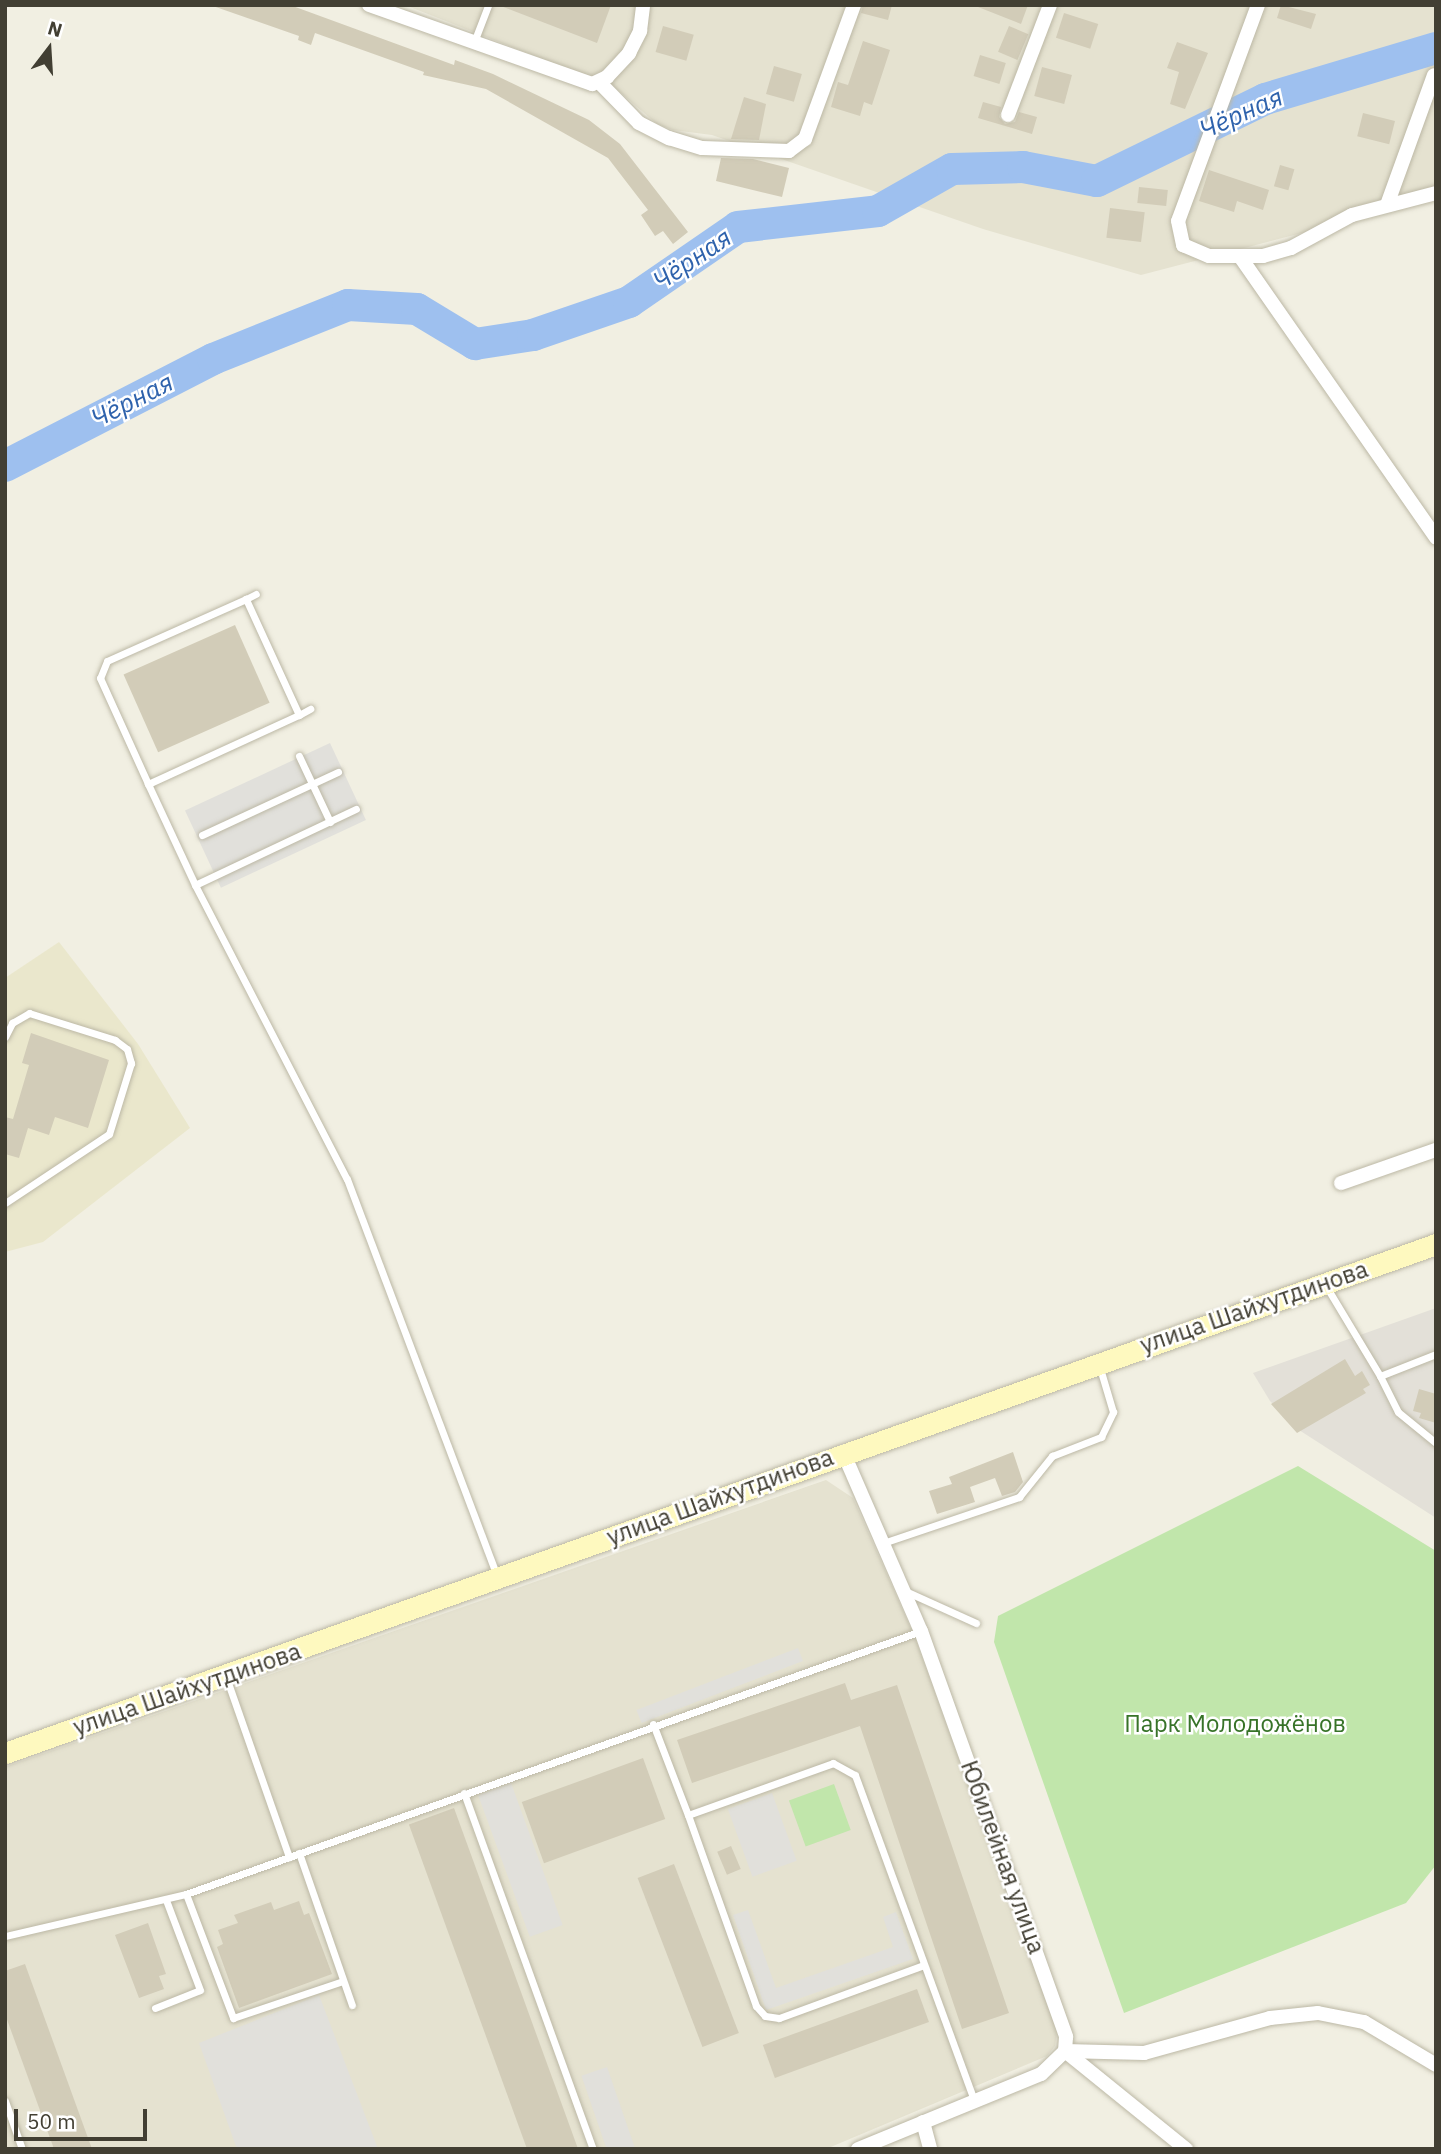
<!DOCTYPE html>
<meta charset="utf-8">
<style>
body{margin:0}
#map{position:relative;width:1441px;height:2154px;overflow:hidden;background:#f1efe2;font-family:"IBM Plex Sans",sans-serif}
div>[style]{position:absolute}
.residential>*{inset:0;background:#e5e2d0}
.industrial>*{inset:0;background:#e3e0d8}
.education>*{inset:0;background:#eae7cc}
.green>*{inset:0;background:#c1e6ab;transform-origin:0 0}
.parking>*{inset:0;background:#e1e0db;transform-origin:0 0}
.river>*{height:32px;margin:-16px;padding:0 16px;transform-origin:16px;border-radius:16px;background:#9ec0ef}
.building>*{inset:0;background:#d2ccb8;transform-origin:0 0}
.roads{filter:drop-shadow(0 0 2px #bcb8a5) drop-shadow(0 0 2px #bcb8a5)}
.service>*{height:7px;margin:-3.5px;padding:0 3.5px;transform-origin:3.5px;border-radius:3.5px;background:#fff}
.minor>*{height:14px;margin:-7px;padding:0 7px;transform-origin:7px;border-radius:7px;background:#fff}
.secondary>*{height:21px;margin:-10.5px;padding:0 10.5px;transform-origin:10.5px;border-radius:10.5px;background:#fef9bf}
span{translate:-50% -50%;white-space:nowrap;text-align:center;line-height:1.15;-webkit-text-stroke:5px #fff;paint-order:stroke}
.street-label{font-size:24px;color:#423f33}
.park-label{font-size:24px;color:#377328}
.water-label{font-size:26px;color:#2e62ac;font-style:italic}
.frame{position:absolute;inset:0;border:7px solid #423f33;pointer-events:none}
.north{position:absolute;left:14px;top:14px;width:70px;height:70px;-webkit-text-stroke:5px #fff;paint-order:stroke;rotate:17deg;font-size:19px;font-weight:700;line-height:28px;text-align:center;color:#423f33}
.north::after{content:'';display:block;margin:auto;width:24px;height:32px;background:#423f33;clip-path:polygon(50% 0,100% 100%,50% 72%,0 100%)}
.scale{position:absolute;left:14px;top:2109px;width:133px;height:32px;box-sizing:border-box;border:4px solid #423f33;border-top:0;padding-left:9px;font-size:21px;line-height:24px;white-space:nowrap;color:#423f33;-webkit-text-stroke:5px #fff;paint-order:stroke}
</style>
<div id="map">
<div class="residential">
<div style="clip-path:polygon(405px 5px,1436px 5px,1436px 198px,1141px 275px,983px 229px,712px 135px,673px 130px,657px 124px,614px 87px)"></div>
<div style="clip-path:polygon(826px 1480px,853px 1498px,916px 1640px,1057px 2032px,1055px 2046px,1047px 2056px,826px 2149px,5px 2149px,5px 1767px)"></div>
</div>
<div class="industrial">
<div style="clip-path:polygon(1436px 1308px,1436px 1518px,1299px 1430px,1270px 1401px,1253px 1373px)"></div>
</div>
<div class="education">
<div style="clip-path:polygon(59px 942px,138px 1044px,190px 1128px,43px 1242px,5px 1252px,5px 978px)"></div>
</div>
<div class="green">
<div style="clip-path:polygon(1298px 1466px,1436px 1551px,1436px 1865px,1406px 1903px,1124px 2013px,994px 1642px,998px 1616px)"></div>
<div style="left:834px;top:1784px;width:49px;height:48px;rotate:70deg"></div>
</div>
<div class="parking">
<div style="left:330px;top:743px;width:85px;height:160px;rotate:65deg"></div>
<div style="left:798px;top:1648px;width:14px;height:173px;rotate:69deg"></div>
<div style="left:511px;top:1783px;width:151px;height:35px;rotate:70deg"></div>
<div style="left:772px;top:1793px;width:72px;height:47px;rotate:70deg"></div>
<div style="clip-path:polygon(748px 1910px,776px 1988px,893px 1947px,883px 1917px,896px 1912px,913px 1959px,766px 2010px,733px 1915px)"></div>
<div style="clip-path:polygon(319px 1995px,378px 2149px,237px 2149px,199px 2043px)"></div>
<div style="left:607px;top:2067px;width:87px;height:27px;rotate:71deg"></div>
</div>
<div class="river">
<div style="left:5px;top:466px;width:234px;rotate:-27.2deg"></div>
<div style="left:213px;top:359px;width:145px;rotate:-21.8deg"></div>
<div style="left:348px;top:305px;width:69px;rotate:3.3deg"></div>
<div style="left:417px;top:309px;width:68px;rotate:31.1deg"></div>
<div style="left:475px;top:344px;width:59px;rotate:-8.8deg"></div>
<div style="left:533px;top:335px;width:102px;rotate:-19deg"></div>
<div style="left:629px;top:302px;width:132px;rotate:-34.5deg"></div>
<div style="left:738px;top:227px;width:141px;rotate:-6.5deg"></div>
<div style="left:878px;top:211px;width:85px;rotate:-29.6deg"></div>
<div style="left:952px;top:169px;width:71px;rotate:-1.6deg"></div>
<div style="left:1023px;top:167px;width:75px;rotate:10.7deg"></div>
<div style="left:1097px;top:181px;width:187px;rotate:-26deg"></div>
<div style="left:1265px;top:99px;width:178px;rotate:-16.6deg"></div>
</div>
<div class="building">
<div style="clip-path:polygon(210px 5px,290px 5px,454px 65px,455px 60px,493px 74px,589px 120px,620px 144px,688px 232px,673px 244px,663px 231px,655px 236px,641px 215px,648px 210px,608px 158px,486px 89px,423px 75px,424px 72px,315px 33px,311px 45px,298px 40px,299px 36px)"></div>
<div style="clip-path:polygon(498px 5px,611px 5px,597px 43px)"></div>
<div style="clip-path:polygon(863px 5px,892px 5px,888px 20px,861px 13px)"></div>
<div style="clip-path:polygon(973px 5px,1028px 5px,1021px 24px)"></div>
<div style="clip-path:polygon(1281px 5px,1316px 14px,1311px 29px,1277px 18px)"></div>
<div style="left:1064px;top:13px;width:36px;height:26px;rotate:18deg"></div>
<div style="left:663px;top:26px;width:32px;height:27px;rotate:16deg"></div>
<div style="left:1009px;top:26px;width:21px;height:28px;rotate:23deg"></div>
<div style="clip-path:polygon(863px 41px,890px 50px,872px 105px,864px 102px,860px 116px,831px 107px,838px 82px,848px 85px)"></div>
<div style="clip-path:polygon(1177px 42px,1208px 53px,1185px 109px,1170px 104px,1179px 72px,1167px 68px)"></div>
<div style="left:980px;top:55px;width:27px;height:22px;rotate:17deg"></div>
<div style="left:774px;top:66px;width:29px;height:29px;rotate:16deg"></div>
<div style="left:1042px;top:67px;width:31px;height:30px;rotate:15deg"></div>
<div style="clip-path:polygon(744px 97px,766px 104px,759px 140px,731px 139px)"></div>
<div style="clip-path:polygon(983px 102px,1001px 107px,999px 117px,1005px 124px,1015px 122px,1019px 112px,1037px 117px,1032px 134px,978px 118px)"></div>
<div style="left:1363px;top:113px;width:33px;height:24px;rotate:14deg"></div>
<div style="clip-path:polygon(721px 158px,753px 159px,789px 168px,782px 197px,716px 181px)"></div>
<div style="left:1280px;top:165px;width:15px;height:22px;rotate:16deg"></div>
<div style="clip-path:polygon(1209px 170px,1269px 190px,1263px 210px,1237px 201px,1234px 212px,1199px 201px)"></div>
<div style="left:1139px;top:187px;width:29px;height:16px;rotate:6deg"></div>
<div style="left:1110px;top:208px;width:35px;height:30px;rotate:7deg"></div>
<div style="left:235px;top:625px;width:85px;height:122px;rotate:66deg"></div>
<div style="clip-path:polygon(31px 1033px,109px 1060px,88px 1128px,55px 1117px,49px 1135px,28px 1128px,19px 1158px,5px 1154px,5px 1117px,13px 1119px,29px 1065px,22px 1063px)"></div>
<div style="clip-path:polygon(1345px 1359px,1355px 1376px,1362px 1371px,1370px 1385px,1363px 1389px,1366px 1393px,1297px 1433px,1271px 1404px)"></div>
<div style="clip-path:polygon(1419px 1389px,1436px 1394px,1436px 1423px,1419px 1418px,1421px 1413px,1413px 1411px)"></div>
<div style="clip-path:polygon(1013px 1452px,1023px 1482px,1015px 1492px,1002px 1496px,995px 1478px,970px 1487px,975px 1502px,937px 1514px,929px 1491px,952px 1484px,949px 1477px)"></div>
<div style="clip-path:polygon(845px 1683px,851px 1700px,897px 1685px,1009px 2013px,962px 2029px,860px 1726px,692px 1783px,677px 1740px)"></div>
<div style="left:643px;top:1758px;width:65px;height:129px;rotate:70deg"></div>
<div style="left:454px;top:1808px;width:362px;height:48px;rotate:70deg"></div>
<div style="left:731px;top:1846px;width:25px;height:15px;rotate:67deg"></div>
<div style="left:674px;top:1864px;width:181px;height:39px;rotate:69deg"></div>
<div style="clip-path:polygon(299px 1901px,304px 1915px,309px 1913px,332px 1974px,239px 2008px,217px 1947px,223px 1944px,218px 1930px,238px 1923px,234px 1915px,271px 1902px,274px 1910px)"></div>
<div style="clip-path:polygon(148px 1923px,166px 1974px,159px 1976px,164px 1989px,139px 1998px,115px 1935px)"></div>
<div style="clip-path:polygon(25px 1964px,92px 2149px,54px 2149px,5px 2014px,5px 1971px)"></div>
<div style="left:917px;top:1989px;width:35px;height:164px;rotate:70deg"></div>
</div>
<div class="roads">
<div class="service">
<div style="left:474px;top:42px;width:40px;rotate:-69deg"></div>
<div style="left:246px;top:599px;width:11px;rotate:-27deg"></div>
<div style="left:299px;top:715px;width:13px;rotate:-29deg"></div>
<div style="left:299px;top:756px;width:73px;rotate:64.8deg"></div>
<div style="left:148px;top:784px;width:166px;rotate:-24.6deg"></div>
<div style="left:299px;top:715px;width:128px;rotate:-114.6deg"></div>
<div style="left:246px;top:599px;width:152px;rotate:156deg"></div>
<div style="left:107px;top:661px;width:18px;rotate:112deg"></div>
<div style="left:100px;top:678px;width:116px;rotate:65.6deg"></div>
<div style="left:148px;top:784px;width:111px;rotate:65deg"></div>
<div style="left:195px;top:885px;width:331px;rotate:62.7deg"></div>
<div style="left:347px;top:1179px;width:424px;rotate:69.3deg"></div>
<div style="left:202px;top:835px;width:150px;rotate:-24.9deg"></div>
<div style="left:195px;top:885px;width:178px;rotate:-25.3deg"></div>
<div style="left:5px;top:1037px;width:16px;rotate:-63deg"></div>
<div style="left:12px;top:1023px;width:20px;rotate:-30deg"></div>
<div style="left:29px;top:1013px;width:90px;rotate:17.4deg"></div>
<div style="left:115px;top:1040px;width:15px;rotate:37deg"></div>
<div style="left:127px;top:1049px;width:15px;rotate:74deg"></div>
<div style="left:131px;top:1063px;width:74px;rotate:107.2deg"></div>
<div style="left:109px;top:1134px;width:125px;rotate:146.4deg"></div>
<div style="left:1326px;top:1286px;width:105px;rotate:59deg"></div>
<div style="left:1380px;top:1376px;width:60px;rotate:-21.4deg"></div>
<div style="left:1380px;top:1376px;width:40px;rotate:63.4deg"></div>
<div style="left:1398px;top:1412px;width:49px;rotate:39.2deg"></div>
<div style="left:883px;top:1543px;width:144px;rotate:-18.7deg"></div>
<div style="left:1019px;top:1497px;width:53px;rotate:-51.2deg"></div>
<div style="left:1052px;top:1456px;width:53px;rotate:-21.2deg"></div>
<div style="left:1101px;top:1437px;width:28px;rotate:-64deg"></div>
<div style="left:1113px;top:1412px;width:46px;rotate:-106.5deg"></div>
<div style="left:905px;top:1591px;width:78px;rotate:24.3deg"></div>
<div style="left:226px;top:1677px;width:191px;rotate:70.7deg"></div>
<div style="left:653px;top:1724px;width:97px;rotate:69deg"></div>
<div style="left:688px;top:1815px;width:154px;rotate:-19.7deg"></div>
<div style="left:833px;top:1763px;width:25px;rotate:29deg"></div>
<div style="left:855px;top:1775px;width:347px;rotate:69.9deg"></div>
<div style="left:464px;top:1793px;width:379px;rotate:70.1deg"></div>
<div style="left:688px;top:1815px;width:203px;rotate:70.4deg"></div>
<div style="left:756px;top:2006px;width:13px;rotate:48deg"></div>
<div style="left:765px;top:2016px;width:14px;rotate:8deg"></div>
<div style="left:779px;top:2018px;width:154px;rotate:-20.1deg"></div>
<div style="left:299px;top:1853px;width:161px;rotate:70.8deg"></div>
<div style="left:186px;top:1894px;width:133px;rotate:69.2deg"></div>
<div style="left:233px;top:2018px;width:116px;rotate:-18.6deg"></div>
<div style="left:5px;top:1936px;width:186px;rotate:-13.1deg"></div>
<div style="left:186px;top:1894px;width:781px;rotate:-19.69deg"></div>
<div style="left:155px;top:2008px;width:48px;rotate:-21.8deg"></div>
<div style="left:200px;top:1990px;width:96px;rotate:-110.7deg"></div>
<div style="left:5px;top:2101px;width:51px;rotate:70.5deg"></div>
</div>
<div class="minor">
<div style="left:369px;top:5px;width:237px;rotate:19.5deg"></div>
<div style="left:592px;top:84px;width:17px;rotate:-25deg"></div>
<div style="left:607px;top:77px;width:33px;rotate:-47deg"></div>
<div style="left:629px;top:53px;width:25px;rotate:-63deg"></div>
<div style="left:640px;top:31px;width:26px;rotate:-83deg"></div>
<div style="left:1258px;top:5px;width:230px;rotate:110.3deg"></div>
<div style="left:1178px;top:221px;width:25px;rotate:78deg"></div>
<div style="left:1183px;top:245px;width:28px;rotate:23deg"></div>
<div style="left:1209px;top:256px;width:54px"></div>
<div style="left:1263px;top:256px;width:29px;rotate:-16deg"></div>
<div style="left:1291px;top:248px;width:69px;rotate:-28.4deg"></div>
<div style="left:1352px;top:215px;width:87px;rotate:-14.7deg"></div>
<div style="left:599px;top:82px;width:57px;rotate:45.7deg"></div>
<div style="left:639px;top:123px;width:34px;rotate:27deg"></div>
<div style="left:669px;top:138px;width:34px;rotate:17deg"></div>
<div style="left:702px;top:148px;width:87px;rotate:2deg"></div>
<div style="left:789px;top:151px;width:20px;rotate:-37deg"></div>
<div style="left:805px;top:139px;width:143px;rotate:-69.9deg"></div>
<div style="left:1008px;top:115px;width:118px;rotate:-69.1deg"></div>
<div style="left:1387px;top:205px;width:138px;rotate:-70.1deg"></div>
<div style="left:1241px;top:258px;width:341px;rotate:55.1deg"></div>
<div style="left:1341px;top:1183px;width:101px;rotate:-19.2deg"></div>
<div style="left:843px;top:1452px;width:195px;rotate:66.5deg"></div>
<div style="left:921px;top:1631px;width:431px;rotate:70.3deg"></div>
<div style="left:1066px;top:2037px;width:14px;rotate:94deg"></div>
<div style="left:1065px;top:2051px;width:33px;rotate:136deg"></div>
<div style="left:1041px;top:2074px;width:198px;rotate:157.7deg"></div>
<div style="left:1065px;top:2051px;width:79px;rotate:1.5deg"></div>
<div style="left:1144px;top:2053px;width:131px;rotate:-15.5deg"></div>
<div style="left:1270px;top:2018px;width:48px;rotate:-5.9deg"></div>
<div style="left:1318px;top:2013px;width:47px;rotate:11.1deg"></div>
<div style="left:1364px;top:2022px;width:84px;rotate:30.8deg"></div>
<div style="left:1065px;top:2051px;width:156px;rotate:39deg"></div>
<div style="left:923px;top:2122px;width:28px;rotate:75deg"></div>
</div>
<div class="secondary">
<div style="left:5px;top:1753px;width:1519px;rotate:-19.58deg"></div>
</div>
</div>
<div class="street-label">
<span style="left:1254px;top:1307px;rotate:-19deg">улица Шайхутдинова</span>
<span style="left:720px;top:1497px;rotate:-20deg">улица Шайхутдинова</span>
<span style="left:187px;top:1689px;rotate:-19deg">улица Шайхутдинова</span>
<span style="left:1003px;top:1857px;rotate:70deg">Юбилейная улица</span>
</div>
<div class="park-label">
<span style="left:1235px;top:1724px">Парк Молодожёнов</span>
</div>
<div class="water-label">
<span style="left:1241px;top:113px;rotate:-24deg">Чёрная</span>
<span style="left:692px;top:259px;rotate:-34deg">Чёрная</span>
<span style="left:132px;top:400px;rotate:-27deg">Чёрная</span>
</div>
<div class="frame"></div>
<div class="north">N</div>
<div class="scale">50 m</div>
</div>
